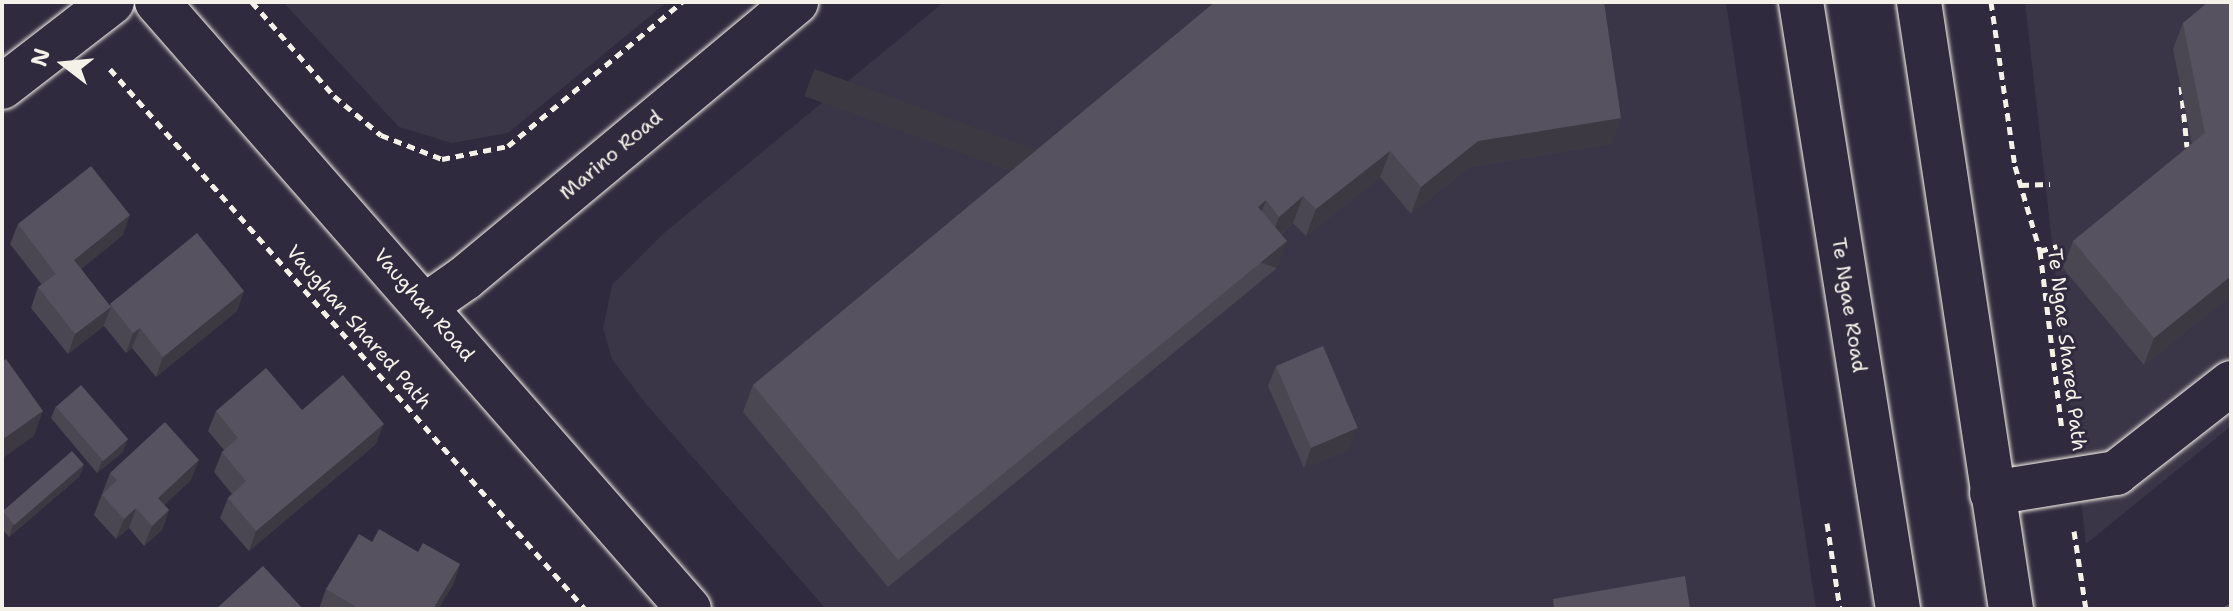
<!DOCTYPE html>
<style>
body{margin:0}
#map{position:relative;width:2233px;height:611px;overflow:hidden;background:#2f2a3d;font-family:"Shantell Sans",sans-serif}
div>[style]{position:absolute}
.built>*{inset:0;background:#3b3647}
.path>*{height:5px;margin-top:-2.5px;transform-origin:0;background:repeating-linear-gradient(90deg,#f4f1e8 0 8px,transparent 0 14px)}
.roads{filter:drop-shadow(0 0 2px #f4f1e8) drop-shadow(0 0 2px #f4f1e8)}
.minor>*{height:44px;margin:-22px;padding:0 22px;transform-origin:22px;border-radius:22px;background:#2f2a3d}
.highway>*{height:44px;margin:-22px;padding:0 22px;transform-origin:22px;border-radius:22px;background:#2f2a3d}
.wall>*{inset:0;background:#4a4752}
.shaded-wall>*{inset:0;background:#3c3942;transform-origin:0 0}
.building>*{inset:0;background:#56525f;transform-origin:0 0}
span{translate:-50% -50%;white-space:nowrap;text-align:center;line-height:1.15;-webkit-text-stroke:6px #2f2a3d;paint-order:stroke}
.street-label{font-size:20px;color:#f4f1e8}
.frame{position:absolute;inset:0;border:4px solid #f4f1e8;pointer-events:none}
.north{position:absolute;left:24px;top:24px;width:80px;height:80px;-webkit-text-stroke:6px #2f2a3d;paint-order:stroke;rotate:286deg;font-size:22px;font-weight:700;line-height:32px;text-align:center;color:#f4f1e8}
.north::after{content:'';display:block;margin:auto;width:28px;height:36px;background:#f4f1e8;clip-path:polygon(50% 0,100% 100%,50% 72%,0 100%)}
</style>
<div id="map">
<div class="built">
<div style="clip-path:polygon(283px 2px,667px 2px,508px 133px,452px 143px,399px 127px)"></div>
<div style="clip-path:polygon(944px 2px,1726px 2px,1816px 609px,826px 609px,646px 404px,612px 359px,603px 328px,612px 285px,663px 234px)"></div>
<div style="clip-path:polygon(2025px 2px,2231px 2px,2231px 426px,2086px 544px)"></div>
</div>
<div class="path">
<div style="left:252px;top:2px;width:125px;rotate:48.9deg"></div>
<div style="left:334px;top:96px;width:61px;rotate:39.7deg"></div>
<div style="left:381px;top:135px;width:66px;rotate:21.5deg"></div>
<div style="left:442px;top:159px;width:67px;rotate:-11.1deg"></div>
<div style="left:508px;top:146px;width:226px;rotate:-39.6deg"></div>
<div style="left:1991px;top:2px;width:166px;rotate:81.7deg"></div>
<div style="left:2015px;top:166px;width:89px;rotate:73.6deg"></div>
<div style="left:2040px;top:251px;width:180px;rotate:83deg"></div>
<div style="left:110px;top:69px;width:719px;rotate:48.66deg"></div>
<div style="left:2181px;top:86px;width:61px;rotate:84.4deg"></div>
<div style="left:2021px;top:185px;width:29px;rotate:-2deg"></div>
<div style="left:2040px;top:251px;width:18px;rotate:-16deg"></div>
<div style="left:1827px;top:523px;width:87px;rotate:81.4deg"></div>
<div style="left:2074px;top:531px;width:79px;rotate:81.3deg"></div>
</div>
<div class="roads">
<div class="minor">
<div style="left:157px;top:2px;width:807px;rotate:48.77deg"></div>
<div style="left:2px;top:87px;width:139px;rotate:-37.7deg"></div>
<div style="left:425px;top:306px;width:49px;rotate:-35deg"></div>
<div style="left:465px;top:278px;width:431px;rotate:-39.8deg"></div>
<div style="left:1992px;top:493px;width:126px;rotate:-9.2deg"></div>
<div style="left:2116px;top:473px;width:146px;rotate:-38deg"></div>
</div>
<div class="highway">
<div style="left:1801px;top:2px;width:615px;rotate:80.92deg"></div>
<div style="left:1919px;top:2px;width:614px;rotate:81.38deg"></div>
</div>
</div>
<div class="wall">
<div style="clip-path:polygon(1215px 2px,1621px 118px,1611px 144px,1469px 167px,1411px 214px,1380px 177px,1306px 236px,1293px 223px,1281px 234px,1277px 268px,888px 587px,743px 412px,753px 385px)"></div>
<div style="clip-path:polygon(2231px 2px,2231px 295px,2144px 365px,2063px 268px,2073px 241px,2192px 144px,2173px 49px,2183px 23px)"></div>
<div style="clip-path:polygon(18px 224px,123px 235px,81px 269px,109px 305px,244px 291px,237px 311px,156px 377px,132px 348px,126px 353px,104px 326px,68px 354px,31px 308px,38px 287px,42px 285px,10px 244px)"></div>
<div style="clip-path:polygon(1276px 366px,1350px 449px,1304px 468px,1268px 386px)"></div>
<div style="clip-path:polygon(56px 406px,123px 452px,97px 473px,51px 418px)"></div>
<div style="clip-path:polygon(302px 410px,376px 444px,249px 551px,220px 518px,228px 498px,232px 494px,214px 472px,222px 452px,224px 450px,208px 431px,216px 411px)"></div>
<div style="clip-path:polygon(84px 465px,79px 477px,9px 537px,2px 529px,2px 511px)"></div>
<div style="clip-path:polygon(110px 473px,191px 480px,164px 505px,169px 510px,162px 530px,144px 546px,129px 528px,116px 539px,94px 515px)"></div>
<div style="clip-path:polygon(372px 542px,418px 552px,460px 564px,453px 585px,438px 609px,319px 609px,326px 589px)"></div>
</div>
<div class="shaded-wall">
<div style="clip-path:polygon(1621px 118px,1611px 144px,1469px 167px,1411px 214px,1421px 187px,1478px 141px)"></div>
<div style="clip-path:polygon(1390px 151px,1380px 177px,1306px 236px,1316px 209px)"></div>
<div style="clip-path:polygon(1303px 196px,1293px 223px,1269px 243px,1279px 217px)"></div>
<div style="clip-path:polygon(1266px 200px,1256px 227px,1258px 207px)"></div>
<div style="clip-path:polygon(130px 215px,123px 235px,67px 280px,74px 260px)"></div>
<div style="left:1287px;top:241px;width:29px;height:503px;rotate:110deg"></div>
<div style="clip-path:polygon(2231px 276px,2231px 295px,2144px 365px,2154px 338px)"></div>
<div style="clip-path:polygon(244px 291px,237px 311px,156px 377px,163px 357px)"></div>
<div style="clip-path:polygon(111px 307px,103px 327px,68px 354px,75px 334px)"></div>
<div style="clip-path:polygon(140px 328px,132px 348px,126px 353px,133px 333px)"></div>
<div style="clip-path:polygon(43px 411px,34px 436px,2px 459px,2px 440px)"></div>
<div style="clip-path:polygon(384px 424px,376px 444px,249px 551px,256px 531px)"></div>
<div style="clip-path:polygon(1358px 428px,1350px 449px,1304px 468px,1311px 448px)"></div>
<div style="clip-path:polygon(128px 440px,123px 452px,97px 473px,102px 461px)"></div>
<div style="clip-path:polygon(199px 460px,191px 480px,150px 518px,158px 498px)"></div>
<div style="clip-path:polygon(84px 465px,79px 477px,9px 537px,13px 525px)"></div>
<div style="clip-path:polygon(136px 508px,129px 528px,116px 539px,124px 519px)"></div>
<div style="clip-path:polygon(169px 510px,162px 530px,144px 546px,152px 526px)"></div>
<div style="clip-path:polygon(460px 564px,453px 585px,438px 609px,433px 609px)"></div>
</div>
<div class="building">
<div style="clip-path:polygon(1215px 2px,1604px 2px,1621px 118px,1478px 141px,1421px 187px,1390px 151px,1316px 209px,1303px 196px,1279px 217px,1266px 200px,1258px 207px,1287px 241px,898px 560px,753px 385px)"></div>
<div style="clip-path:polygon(2208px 2px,2231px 2px,2231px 276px,2154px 338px,2073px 241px,2205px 133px,2183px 23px)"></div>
<div style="clip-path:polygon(91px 166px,130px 215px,74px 260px,111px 307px,75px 334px,38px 287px,56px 274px,18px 224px)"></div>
<div style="clip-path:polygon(197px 233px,244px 291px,163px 357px,140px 328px,133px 333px,110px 304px)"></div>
<div style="left:1323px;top:346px;width:89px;height:51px;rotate:67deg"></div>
<div style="clip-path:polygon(6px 359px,43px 411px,2px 440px,2px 362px)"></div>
<div style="clip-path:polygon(266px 368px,302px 410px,343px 375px,384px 424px,256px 531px,228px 498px,246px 481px,222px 452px,238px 438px,216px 411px)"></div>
<div style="left:81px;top:385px;width:72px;height:33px;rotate:49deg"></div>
<div style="clip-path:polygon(165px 422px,199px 460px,158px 498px,169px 510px,152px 526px,136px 508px,124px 519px,102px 495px,117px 480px,110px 473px)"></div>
<div style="left:72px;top:451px;width:18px;height:92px;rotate:49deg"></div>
<div style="clip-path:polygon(379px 529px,418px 552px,423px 543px,460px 564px,433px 609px,360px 609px,326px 589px,359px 534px,372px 542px)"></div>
<div style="clip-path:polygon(263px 566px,303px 609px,216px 609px)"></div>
<div style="clip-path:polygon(1685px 576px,1690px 609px,1554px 609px,1553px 599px)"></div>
<div style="clip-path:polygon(2231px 604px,2231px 609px,2226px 609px,2225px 606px)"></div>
</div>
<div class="street-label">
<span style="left:611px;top:155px;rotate:-40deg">Marino Road</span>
<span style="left:424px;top:305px;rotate:49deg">Vaughan Road</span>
<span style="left:1849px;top:305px;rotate:81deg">Te Ngae Road</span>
<span style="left:359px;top:327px;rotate:49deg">Vaughan Shared Path</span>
<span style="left:2067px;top:350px;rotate:83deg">Te Ngae Shared Path</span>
</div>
<div class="frame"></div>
<div class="north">N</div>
</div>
